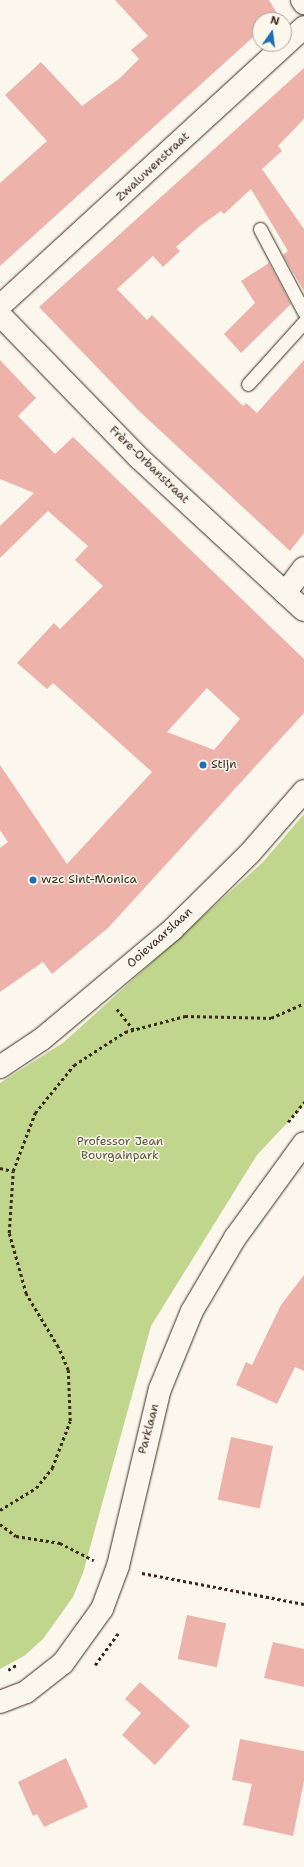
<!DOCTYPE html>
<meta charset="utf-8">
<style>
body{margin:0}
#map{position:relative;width:304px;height:1867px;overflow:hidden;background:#fbf7ec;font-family:"Shantell Sans",sans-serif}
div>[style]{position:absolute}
.green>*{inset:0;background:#c0d68c}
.building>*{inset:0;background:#edb2aa;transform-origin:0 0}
.path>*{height:2.5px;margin-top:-1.25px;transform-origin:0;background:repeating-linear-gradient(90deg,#3b2a1e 0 3px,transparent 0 6px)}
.roads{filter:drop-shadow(0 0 1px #3b2a1e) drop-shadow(0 0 1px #3b2a1e)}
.lane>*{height:13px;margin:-6.5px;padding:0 6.5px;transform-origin:6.5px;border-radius:6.5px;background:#fbf7ec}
.street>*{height:22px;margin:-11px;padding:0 11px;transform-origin:11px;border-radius:11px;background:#fbf7ec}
.dots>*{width:11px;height:11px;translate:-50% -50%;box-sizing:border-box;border:2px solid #fbf7ec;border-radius:50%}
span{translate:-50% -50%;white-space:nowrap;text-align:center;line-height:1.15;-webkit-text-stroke:3px #fbf7ec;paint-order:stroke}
.street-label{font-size:12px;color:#3b2a1e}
.poi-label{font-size:12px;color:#3b2a1e}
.left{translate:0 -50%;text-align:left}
.park-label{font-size:12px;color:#5c553a}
.north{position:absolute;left:252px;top:12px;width:40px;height:40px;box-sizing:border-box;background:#fbf7ec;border:1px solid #aea59a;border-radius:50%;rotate:14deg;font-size:11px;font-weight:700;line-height:16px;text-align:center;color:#3b2a1e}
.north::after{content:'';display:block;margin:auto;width:14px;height:18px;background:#1f6fb2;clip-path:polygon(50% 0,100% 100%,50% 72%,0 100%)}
</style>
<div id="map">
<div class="green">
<div style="clip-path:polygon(304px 814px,304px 1105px,257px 1155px,151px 1326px,83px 1573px,73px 1597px,43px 1639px,24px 1656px,0 1669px,0 1083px,64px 1042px,263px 862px)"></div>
</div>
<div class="building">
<div style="clip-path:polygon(115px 0,269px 0,278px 15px,273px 20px,260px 20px,260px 31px,0 266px,0 183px,47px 141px,5px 95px,41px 62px,82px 106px,120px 78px,139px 59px,131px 50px,148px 36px)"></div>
<div style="clip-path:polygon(304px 68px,304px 119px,278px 146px,282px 151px,262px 169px,304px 229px,304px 291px,283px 255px,288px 251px,251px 189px,224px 214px,221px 211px,200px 226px,176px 247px,180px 251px,163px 267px,153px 256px,117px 289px,147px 320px,152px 315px,243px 406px,246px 403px,257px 413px,304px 360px,304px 533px,290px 551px,138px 410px,39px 307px)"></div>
<div style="clip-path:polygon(269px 263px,291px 304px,241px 353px,224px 334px,255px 303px,241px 281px)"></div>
<div style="clip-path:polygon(evenodd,0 360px,36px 398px,18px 416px,55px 454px,73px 437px,304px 659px,304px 713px,108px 928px,52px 974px,43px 962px,0 992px,0 848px,8px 842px,0 830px,0 765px,67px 864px,152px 772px,53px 683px,47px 689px,17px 663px,54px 623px,60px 629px,103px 586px,75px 560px,88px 546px,48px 511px,0 558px,0 526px,34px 493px,0 479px,0 360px,207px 688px,240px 719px,214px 750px,167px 732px,207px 688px)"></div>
<div style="clip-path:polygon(304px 1275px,304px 1371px,295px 1367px,277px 1404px,236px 1385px,246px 1362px,252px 1365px,281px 1305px)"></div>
<div style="left:231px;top:1437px;width:43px;height:64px;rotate:12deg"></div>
<div style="left:187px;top:1615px;width:40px;height:45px;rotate:12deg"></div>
<div style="clip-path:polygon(273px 1642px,304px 1649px,304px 1687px,264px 1678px)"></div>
<div style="clip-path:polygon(140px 1682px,190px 1726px,155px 1765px,122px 1735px,141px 1713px,125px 1699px)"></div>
<div style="clip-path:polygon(240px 1739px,304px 1751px,304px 1781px,293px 1836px,243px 1825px,252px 1784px,232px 1780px)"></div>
<div style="clip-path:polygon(66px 1758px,88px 1807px,44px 1827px,37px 1814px,33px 1816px,18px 1782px)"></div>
</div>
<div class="path">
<div style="left:117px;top:1009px;width:26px;rotate:51deg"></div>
<div style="left:288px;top:1122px;width:26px;rotate:-51deg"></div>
<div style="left:0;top:1168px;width:13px;rotate:13deg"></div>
<div style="left:0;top:1510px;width:42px;rotate:-31.4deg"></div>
<div style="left:36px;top:1488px;width:26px;rotate:-51deg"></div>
<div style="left:52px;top:1468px;width:50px;rotate:-69deg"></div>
<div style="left:70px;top:1421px;width:51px;rotate:-92.2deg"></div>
<div style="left:68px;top:1370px;width:25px;rotate:-113deg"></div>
<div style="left:58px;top:1347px;width:62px;rotate:-121.1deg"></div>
<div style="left:26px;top:1294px;width:63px;rotate:-105.6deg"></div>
<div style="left:9px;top:1233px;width:62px;rotate:-86.3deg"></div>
<div style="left:13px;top:1171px;width:62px;rotate:-69.2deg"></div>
<div style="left:35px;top:1113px;width:62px;rotate:-50.9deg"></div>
<div style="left:74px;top:1065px;width:61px;rotate:-32.9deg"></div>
<div style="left:125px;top:1032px;width:62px;rotate:-14.9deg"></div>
<div style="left:185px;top:1016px;width:86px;rotate:1.3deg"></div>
<div style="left:271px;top:1018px;width:36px;rotate:-24deg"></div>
<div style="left:0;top:1524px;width:20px;rotate:37deg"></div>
<div style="left:16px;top:1536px;width:45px;rotate:9deg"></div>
<div style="left:60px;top:1543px;width:38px;rotate:27deg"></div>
<div style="left:142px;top:1573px;width:165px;rotate:10.8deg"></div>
<div style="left:95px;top:1665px;width:39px;rotate:-54deg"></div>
<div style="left:8px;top:1670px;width:12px;rotate:-31deg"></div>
</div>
<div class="roads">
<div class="lane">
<div style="left:260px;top:229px;width:94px;rotate:62.1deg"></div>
<div style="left:248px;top:384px;width:84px;rotate:-47.9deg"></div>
</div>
<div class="street">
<div style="left:302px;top:0;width:4px;rotate:56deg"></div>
<div style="left:0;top:306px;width:413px;rotate:-42.5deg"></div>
<div style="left:0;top:315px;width:199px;rotate:45.8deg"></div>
<div style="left:139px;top:458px;width:224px;rotate:42.7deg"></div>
<div style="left:285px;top:593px;width:31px;rotate:-53deg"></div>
<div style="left:0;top:1067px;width:50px;rotate:-33.7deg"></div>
<div style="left:42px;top:1039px;width:171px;rotate:-40deg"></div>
<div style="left:173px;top:929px;width:108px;rotate:-44.6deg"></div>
<div style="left:250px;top:853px;width:82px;rotate:-48.9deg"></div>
<div style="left:0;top:1702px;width:28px;rotate:-21deg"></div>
<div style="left:26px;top:1692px;width:47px;rotate:-38.1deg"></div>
<div style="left:63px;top:1663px;width:67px;rotate:-54.2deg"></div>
<div style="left:102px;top:1609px;width:46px;rotate:-69.6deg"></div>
<div style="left:118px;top:1566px;width:182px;rotate:-76.7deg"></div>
<div style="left:160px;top:1389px;width:84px;rotate:-67.7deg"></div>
<div style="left:192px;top:1311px;width:85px;rotate:-59.5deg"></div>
<div style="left:235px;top:1238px;width:117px;rotate:-54deg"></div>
</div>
</div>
<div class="dots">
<div style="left:203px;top:765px;background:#1f6fb2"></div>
<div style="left:33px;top:880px;background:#1f6fb2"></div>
</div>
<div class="street-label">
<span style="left:153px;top:167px;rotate:-43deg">Zwaluwenstraat</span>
<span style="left:149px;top:465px;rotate:44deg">Frère-Orbanstraat</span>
<span style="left:160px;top:938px;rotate:-42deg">Ooievaarslaan</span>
<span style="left:149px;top:1429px;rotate:-75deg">Parklaan</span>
</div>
<div class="poi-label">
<span class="left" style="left:211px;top:765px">Stijn</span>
<span class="left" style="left:41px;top:880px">wzc Sint-Monica</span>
</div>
<div class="park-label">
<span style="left:120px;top:1149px">Professor Jean<br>Bourgainpark</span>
</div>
<div class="north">N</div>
</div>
